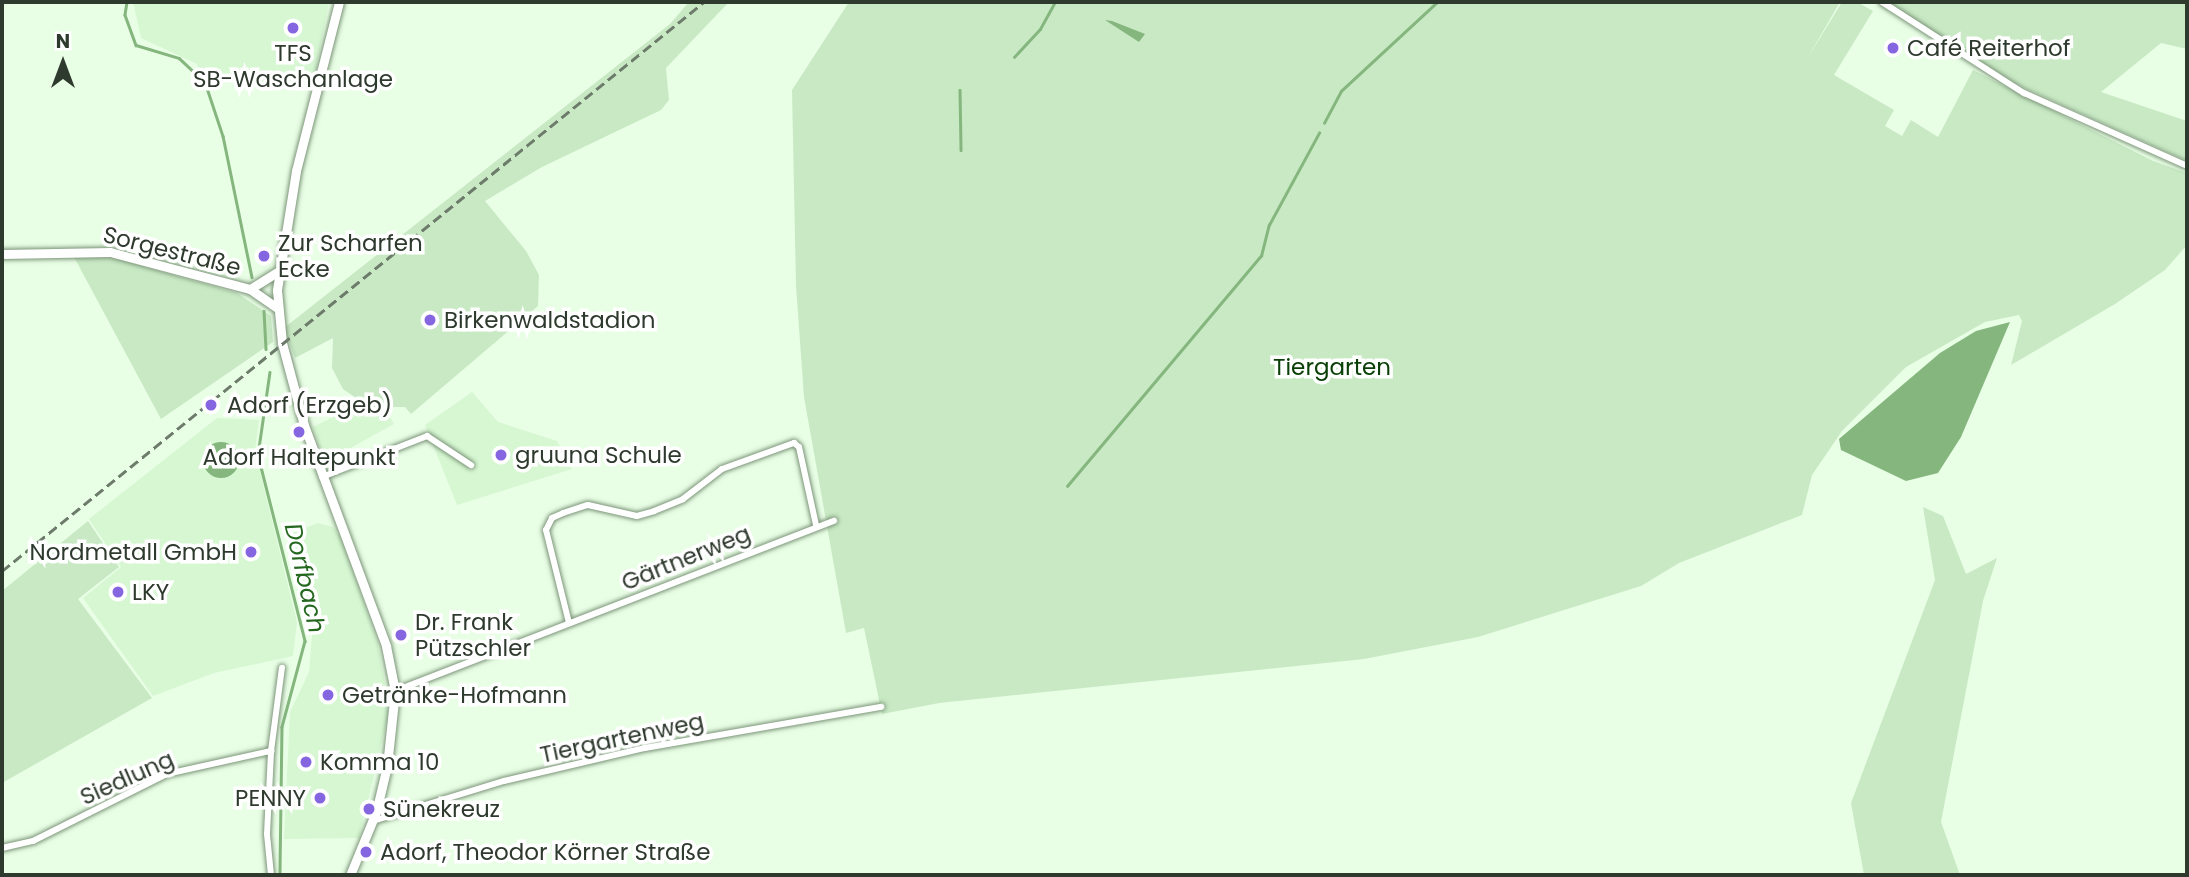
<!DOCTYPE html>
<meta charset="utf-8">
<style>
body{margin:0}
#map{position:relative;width:2189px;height:877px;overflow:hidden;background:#e8fee5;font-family:Poppins,sans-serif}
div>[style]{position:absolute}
.built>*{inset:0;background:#d6f7d2}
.green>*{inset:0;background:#c8e9c4}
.water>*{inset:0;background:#84b67e}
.round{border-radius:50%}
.stream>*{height:2.5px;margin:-1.25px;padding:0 1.25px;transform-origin:1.25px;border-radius:1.25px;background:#84b67e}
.roads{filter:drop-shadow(0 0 2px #7c9579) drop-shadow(0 0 2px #7c9579)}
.street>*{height:6px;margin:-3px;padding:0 3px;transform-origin:3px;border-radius:3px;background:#fff}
.secondary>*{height:9px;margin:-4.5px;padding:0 4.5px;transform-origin:4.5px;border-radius:4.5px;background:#fff}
.rail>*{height:2.5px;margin-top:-1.25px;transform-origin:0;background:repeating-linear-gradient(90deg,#6d7b6b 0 10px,transparent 0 15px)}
.dots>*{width:19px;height:19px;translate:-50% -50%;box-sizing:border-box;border:4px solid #fff;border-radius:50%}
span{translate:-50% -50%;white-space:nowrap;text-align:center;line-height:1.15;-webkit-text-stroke:7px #fff;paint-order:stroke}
.poi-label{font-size:23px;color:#2f3a2e}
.left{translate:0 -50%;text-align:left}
.right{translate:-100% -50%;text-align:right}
.street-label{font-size:23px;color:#2f3a2e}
.park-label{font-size:23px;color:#0a4007}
.water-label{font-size:24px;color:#24681f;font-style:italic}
.frame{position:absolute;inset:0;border:4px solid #2f3a2e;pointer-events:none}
.north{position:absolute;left:28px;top:28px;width:70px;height:70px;-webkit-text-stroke:5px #fff;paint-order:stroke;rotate:0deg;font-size:19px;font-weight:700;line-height:28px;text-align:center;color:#2f3a2e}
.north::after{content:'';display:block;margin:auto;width:24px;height:32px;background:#2f3a2e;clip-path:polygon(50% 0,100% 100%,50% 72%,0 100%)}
</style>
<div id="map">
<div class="built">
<div style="clip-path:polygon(133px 2px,329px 2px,313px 84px,200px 82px,197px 64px,141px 38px)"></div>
<div style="clip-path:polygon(472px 392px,498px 422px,557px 441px,572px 469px,457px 505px,425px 425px)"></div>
<div style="clip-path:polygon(349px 409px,390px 417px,394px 424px,325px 462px,313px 427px)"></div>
<div style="clip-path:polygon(217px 418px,259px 420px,255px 451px,297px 622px,293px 656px,214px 673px,153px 696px,83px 598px,121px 567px,89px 519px)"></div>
<div style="clip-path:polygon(318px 523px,333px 527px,341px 538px,377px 640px,384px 678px,388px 716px,359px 838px,284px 839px,290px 712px,309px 672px,313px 623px,287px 535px)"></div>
</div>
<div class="green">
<div style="clip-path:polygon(689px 2px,729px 2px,666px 68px,669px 100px,661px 110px,542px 167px,485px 201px,526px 251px,539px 275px,538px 306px,411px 414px,405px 407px,369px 407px,343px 389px,332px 368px,333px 338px,295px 358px,284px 328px,670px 24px)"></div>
<div style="clip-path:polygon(849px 2px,1840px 2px,1807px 59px,1842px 2px,1857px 2px,1873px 11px,1834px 75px,1894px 110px,1885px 126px,1902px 136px,1911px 120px,1938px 137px,1973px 70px,2153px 161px,2187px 173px,2187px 245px,2165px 270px,2115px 304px,2011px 365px,2022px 321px,2019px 315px,1985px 322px,1906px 367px,1842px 431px,1812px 475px,1802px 515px,1679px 563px,1641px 586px,1478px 637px,1364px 659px,939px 703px,882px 714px,864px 628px,846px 633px,804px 397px,796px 286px,792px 90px)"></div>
<div style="clip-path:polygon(1881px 2px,2187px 2px,2187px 49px,2161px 43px,2101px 92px,2187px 121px,2187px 161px,1978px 67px)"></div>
<div style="clip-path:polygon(102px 255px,237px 293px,271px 316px,273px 342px,161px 419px,74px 257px)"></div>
<div style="clip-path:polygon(1923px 507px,1943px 516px,1966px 574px,1997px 558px,1983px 601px,1941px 822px,1960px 875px,1864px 875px,1851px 803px,1935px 580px)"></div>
<div style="clip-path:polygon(88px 521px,119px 567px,78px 599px,152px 698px,2px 783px,2px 591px)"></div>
</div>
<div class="water">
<div style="clip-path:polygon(1105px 20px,1112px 21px,1145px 34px,1139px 42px)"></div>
<div style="clip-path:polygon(2010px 322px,1961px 437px,1938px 473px,1906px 481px,1841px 450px,1839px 439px,1940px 353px,1976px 331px)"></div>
<div class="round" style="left:203px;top:442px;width:36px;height:36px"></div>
</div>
<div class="stream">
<div style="left:127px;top:2px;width:13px;rotate:99deg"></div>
<div style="left:125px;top:15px;width:32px;rotate:70deg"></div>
<div style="left:136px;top:45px;width:45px;rotate:16.8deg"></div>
<div style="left:179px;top:58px;width:35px;rotate:43deg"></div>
<div style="left:205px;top:82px;width:57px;rotate:71.6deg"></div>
<div style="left:223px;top:136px;width:144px;rotate:78.4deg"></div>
<div style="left:1014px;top:57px;width:38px;rotate:-47deg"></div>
<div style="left:1040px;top:29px;width:31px;rotate:-61deg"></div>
<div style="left:960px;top:90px;width:60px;rotate:89deg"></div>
<div style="left:1324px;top:123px;width:36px;rotate:-62deg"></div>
<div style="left:1341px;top:91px;width:131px;rotate:-42.8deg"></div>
<div style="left:264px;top:311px;width:38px;rotate:87deg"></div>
<div style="left:270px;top:372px;width:84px;rotate:98.2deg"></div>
<div style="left:258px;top:455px;width:192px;rotate:75.8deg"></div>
<div style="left:305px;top:641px;width:89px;rotate:105deg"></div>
<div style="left:282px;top:727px;width:148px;rotate:90.8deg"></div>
<div style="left:1067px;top:486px;width:301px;rotate:-49.9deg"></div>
<div style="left:1261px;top:256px;width:32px;rotate:-76deg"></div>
<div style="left:1269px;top:225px;width:105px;rotate:-61.5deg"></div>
</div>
<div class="roads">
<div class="street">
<div style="left:1882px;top:2px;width:169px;rotate:32.7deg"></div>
<div style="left:2024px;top:93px;width:179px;rotate:24.1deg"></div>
<div style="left:322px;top:477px;width:113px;rotate:-21.3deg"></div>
<div style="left:427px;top:436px;width:53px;rotate:33.4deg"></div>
<div style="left:569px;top:623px;width:96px;rotate:-103.9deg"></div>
<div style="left:546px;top:530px;width:13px;rotate:-63deg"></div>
<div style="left:552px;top:518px;width:12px;rotate:-24deg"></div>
<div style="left:563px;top:513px;width:26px;rotate:-18deg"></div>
<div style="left:588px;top:505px;width:50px;rotate:12.7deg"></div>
<div style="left:637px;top:516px;width:18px;rotate:-16deg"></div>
<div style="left:654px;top:511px;width:31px;rotate:-22deg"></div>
<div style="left:683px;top:499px;width:49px;rotate:-37.6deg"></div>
<div style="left:722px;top:469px;width:77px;rotate:-19.9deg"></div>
<div style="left:794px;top:443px;width:6px;rotate:39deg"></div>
<div style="left:799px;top:447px;width:80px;rotate:77.7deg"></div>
<div style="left:395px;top:691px;width:471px;rotate:-21.2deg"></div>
<div style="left:373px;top:821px;width:137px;rotate:-17deg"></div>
<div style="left:504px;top:781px;width:145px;rotate:-13.2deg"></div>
<div style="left:645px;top:748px;width:240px;rotate:-9.9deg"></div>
<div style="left:2px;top:848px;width:32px;rotate:-13deg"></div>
<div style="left:33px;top:841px;width:150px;rotate:-26.6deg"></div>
<div style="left:167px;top:774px;width:107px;rotate:-12.5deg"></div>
<div style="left:271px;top:875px;width:41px;rotate:-95.6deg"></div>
<div style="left:267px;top:834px;width:83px;rotate:-87.2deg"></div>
<div style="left:271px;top:751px;width:84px;rotate:-82.5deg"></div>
</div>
<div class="secondary">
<div style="left:339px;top:2px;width:174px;rotate:104.3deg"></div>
<div style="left:296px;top:171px;width:121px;rotate:99.1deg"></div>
<div style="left:277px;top:290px;width:53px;rotate:84.6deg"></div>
<div style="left:282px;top:343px;width:85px;rotate:75deg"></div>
<div style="left:304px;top:425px;width:236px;rotate:69.6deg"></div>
<div style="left:386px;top:646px;width:46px;rotate:78.7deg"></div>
<div style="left:395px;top:691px;width:75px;rotate:96.1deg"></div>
<div style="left:387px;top:766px;width:47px;rotate:103.4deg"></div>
<div style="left:376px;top:812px;width:68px;rotate:112.4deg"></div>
<div style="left:2px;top:254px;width:108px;rotate:-1.1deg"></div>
<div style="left:110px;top:252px;width:145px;rotate:14.8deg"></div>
<div style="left:250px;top:289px;width:33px;rotate:35deg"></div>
<div style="left:250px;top:289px;width:32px;rotate:-32deg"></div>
</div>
</div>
<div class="rail">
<div style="left:2px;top:571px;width:904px;rotate:-39.03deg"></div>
</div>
<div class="dots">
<div style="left:293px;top:28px;background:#8565e0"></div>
<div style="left:1893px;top:48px;background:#8565e0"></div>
<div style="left:264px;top:256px;background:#8565e0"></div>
<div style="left:430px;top:320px;background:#8565e0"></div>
<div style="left:211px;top:405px;background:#8565e0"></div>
<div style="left:299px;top:432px;background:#8565e0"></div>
<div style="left:501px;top:455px;background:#8565e0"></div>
<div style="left:251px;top:552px;background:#8565e0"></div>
<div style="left:118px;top:592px;background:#8565e0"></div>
<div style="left:401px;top:635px;background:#8565e0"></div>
<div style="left:328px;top:695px;background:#8565e0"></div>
<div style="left:306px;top:762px;background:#8565e0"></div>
<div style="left:320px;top:798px;background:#8565e0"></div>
<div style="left:369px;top:809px;background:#8565e0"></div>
<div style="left:366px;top:852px;background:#8565e0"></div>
</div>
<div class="poi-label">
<span class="left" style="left:1907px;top:48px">Café Reiterhof</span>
<span style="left:293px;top:66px">TFS<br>SB-Waschanlage</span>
<span class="left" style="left:278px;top:256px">Zur Scharfen<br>Ecke</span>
<span class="left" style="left:444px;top:320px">Birkenwaldstadion</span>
<span class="left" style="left:227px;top:405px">Adorf (Erzgeb)</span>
<span class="left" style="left:515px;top:455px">gruuna Schule</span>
<span style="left:299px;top:457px">Adorf Haltepunkt</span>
<span class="right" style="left:237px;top:552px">Nordmetall GmbH</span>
<span class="left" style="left:132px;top:592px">LKY</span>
<span class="left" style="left:415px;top:635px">Dr. Frank<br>Pützschler</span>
<span class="left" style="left:342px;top:695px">Getränke-Hofmann</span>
<span class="left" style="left:320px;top:762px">Komma 10</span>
<span class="right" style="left:306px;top:798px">PENNY</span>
<span class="left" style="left:383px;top:809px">Sünekreuz</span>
<span class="left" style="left:380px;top:852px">Adorf, Theodor Körner Straße</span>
</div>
<div class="street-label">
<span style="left:172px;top:251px;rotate:14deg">Sorgestraße</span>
<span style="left:686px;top:558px;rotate:-22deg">Gärtnerweg</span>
<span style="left:622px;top:738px;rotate:-12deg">Tiergartenweg</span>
<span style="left:127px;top:778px;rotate:-24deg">Siedlung</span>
</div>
<div class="park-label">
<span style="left:1332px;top:367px">Tiergarten</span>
</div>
<div class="water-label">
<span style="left:305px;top:578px;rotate:77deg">Dorfbach</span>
</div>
<div class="frame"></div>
<div class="north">N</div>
</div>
